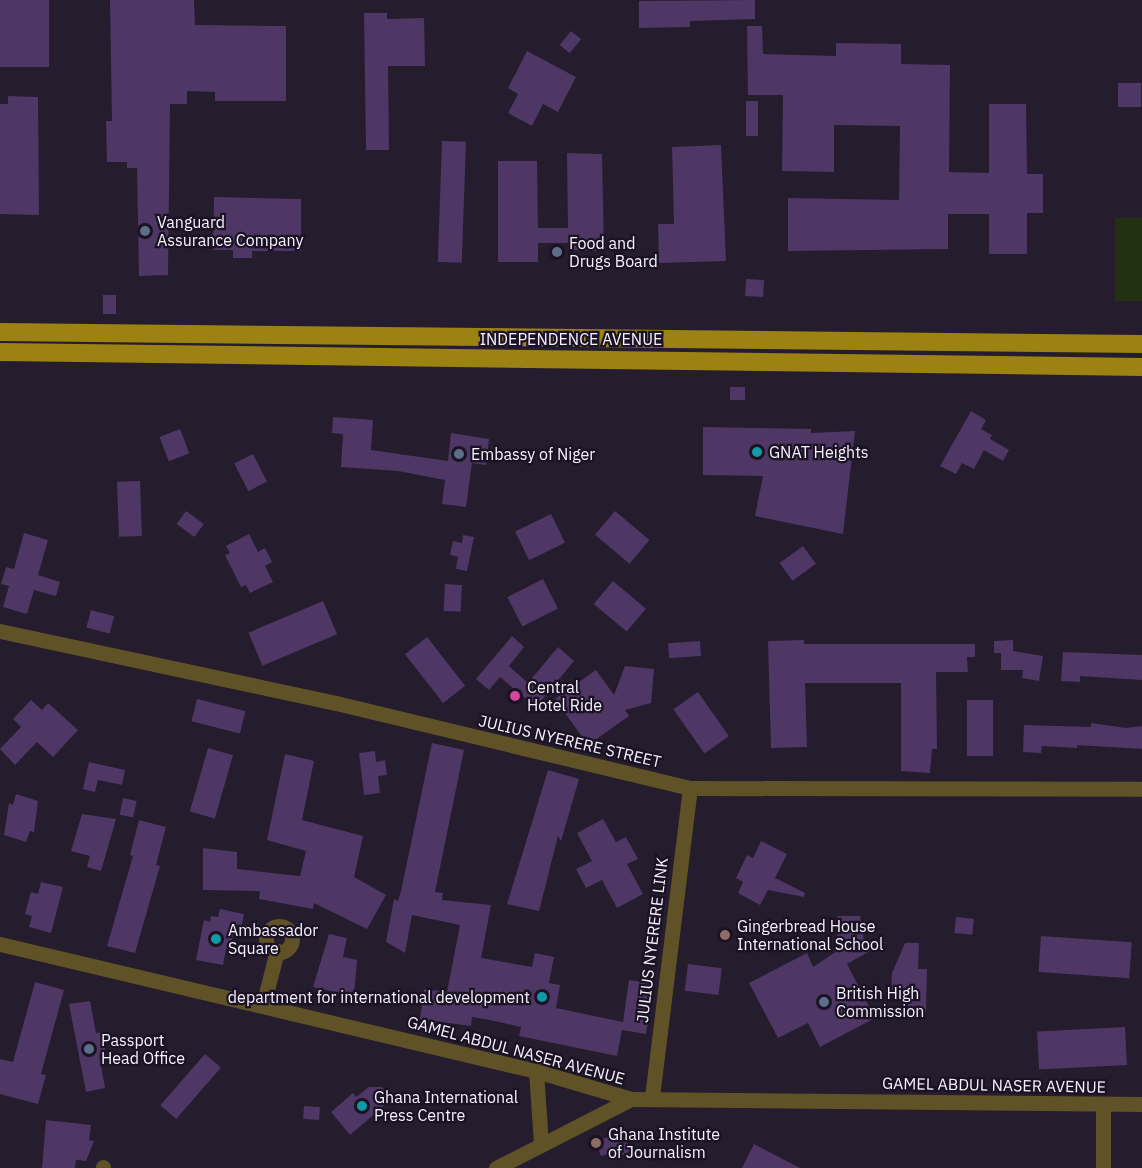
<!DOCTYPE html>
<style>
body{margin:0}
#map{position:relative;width:1142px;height:1168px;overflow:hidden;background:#251c2d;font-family:"IBM Plex Sans",sans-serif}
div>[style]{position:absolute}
.green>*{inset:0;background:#223112;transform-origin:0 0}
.building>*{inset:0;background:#4e3665;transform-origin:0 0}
.minor>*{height:15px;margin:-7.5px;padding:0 7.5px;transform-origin:7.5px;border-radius:7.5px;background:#5e5226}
.minor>.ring{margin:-7.5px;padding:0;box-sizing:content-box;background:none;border:15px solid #5e5226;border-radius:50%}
.major>*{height:18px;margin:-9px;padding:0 9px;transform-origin:9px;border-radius:9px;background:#9c8212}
.dots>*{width:16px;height:16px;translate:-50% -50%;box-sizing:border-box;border:3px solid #1b1323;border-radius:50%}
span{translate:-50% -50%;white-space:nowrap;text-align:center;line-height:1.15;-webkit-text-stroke:4.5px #1b1323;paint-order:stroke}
.poi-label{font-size:16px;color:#f7f2fe}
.left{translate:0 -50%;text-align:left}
.right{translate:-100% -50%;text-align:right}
.street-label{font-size:16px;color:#f7f2fe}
</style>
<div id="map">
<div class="green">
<div style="left:1142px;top:218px;width:83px;height:27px;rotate:90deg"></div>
</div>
<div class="building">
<div style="left:0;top:0;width:49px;height:67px"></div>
<div style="clip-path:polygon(110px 0,194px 0,195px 25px,286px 26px,286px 101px,215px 101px,215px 92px,187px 91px,187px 104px,170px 104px,168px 275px,139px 276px,137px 168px,127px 168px,127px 162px,107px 162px,106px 121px,112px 121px)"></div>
<div style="clip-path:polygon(755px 0,755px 19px,690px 21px,690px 27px,639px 28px,639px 1px)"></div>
<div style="clip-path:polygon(364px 13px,387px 13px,387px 19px,424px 18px,425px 66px,388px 66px,389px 150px,366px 150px)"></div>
<div style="clip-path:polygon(747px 26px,762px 26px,763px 54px,836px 56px,836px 43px,901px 44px,901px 64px,950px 65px,949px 172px,989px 173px,989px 104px,1026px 104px,1027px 174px,1043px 174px,1043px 213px,1027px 213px,1027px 254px,989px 254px,989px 214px,948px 214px,948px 249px,788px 251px,788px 198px,899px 200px,900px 126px,834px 125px,834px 172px,782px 171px,783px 95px,748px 95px)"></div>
<div style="left:571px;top:31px;width:13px;height:18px;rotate:39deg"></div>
<div style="clip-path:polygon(527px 51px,576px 77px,558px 112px,543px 104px,532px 126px,508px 113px,518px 94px,508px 88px)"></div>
<div style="left:1118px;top:83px;width:23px;height:24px"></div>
<div style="clip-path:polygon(8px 96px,38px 97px,39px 215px,0 214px,0 104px,8px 104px)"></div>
<div style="left:746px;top:101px;width:12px;height:35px"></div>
<div style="left:442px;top:141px;width:24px;height:121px;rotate:2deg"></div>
<div style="clip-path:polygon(721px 145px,726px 261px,659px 263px,658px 224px,674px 224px,672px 147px)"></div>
<div style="clip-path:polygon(567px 153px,602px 154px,604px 251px,568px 250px,568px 243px,538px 243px,538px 262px,498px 262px,498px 161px,537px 161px,538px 228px,568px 228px)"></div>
<div style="clip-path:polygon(214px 197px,301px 199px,301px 251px,252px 251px,252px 258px,233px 258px,233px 250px,213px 250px)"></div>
<div style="left:746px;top:279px;width:18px;height:17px;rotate:3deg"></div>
<div style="left:103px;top:295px;width:13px;height:19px"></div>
<div style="left:730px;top:387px;width:15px;height:13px"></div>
<div style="clip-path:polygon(971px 411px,986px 420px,981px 429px,992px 435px,990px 439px,1009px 450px,1003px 461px,984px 450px,974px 469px,962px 463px,956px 474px,940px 466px)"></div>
<div style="clip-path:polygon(333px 417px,373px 420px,371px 450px,448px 461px,451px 433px,489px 439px,486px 465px,472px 463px,466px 507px,442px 504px,445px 480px,398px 471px,341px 467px,343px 434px,332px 433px)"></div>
<div style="clip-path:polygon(703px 427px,811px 429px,811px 433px,855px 431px,843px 534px,755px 516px,763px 476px,703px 475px)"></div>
<div style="left:180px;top:429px;width:26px;height:22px;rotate:69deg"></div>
<div style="left:253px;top:454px;width:31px;height:21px;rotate:63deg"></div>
<div style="left:140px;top:481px;width:55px;height:23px;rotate:88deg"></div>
<div style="left:186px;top:511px;width:22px;height:16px;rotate:36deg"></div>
<div style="left:615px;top:511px;width:45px;height:31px;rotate:40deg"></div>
<div style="left:551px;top:514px;width:32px;height:40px;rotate:64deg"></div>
<div style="clip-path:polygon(24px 533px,48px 540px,38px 575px,60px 582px,56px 596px,34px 590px,27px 614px,3px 607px,9px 586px,1px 584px,6px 567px,14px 569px)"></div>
<div style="clip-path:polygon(249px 534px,258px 552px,265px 548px,272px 562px,265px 566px,273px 582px,250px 593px,246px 585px,241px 587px,225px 555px,230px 553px,226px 546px)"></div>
<div style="clip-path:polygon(463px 535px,474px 537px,467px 571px,456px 569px,458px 557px,450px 555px,453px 541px,462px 543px)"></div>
<div style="left:803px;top:546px;width:22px;height:29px;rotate:54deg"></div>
<div style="left:543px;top:579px;width:33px;height:40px;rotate:63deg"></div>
<div style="left:613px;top:581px;width:43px;height:30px;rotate:40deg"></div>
<div style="left:445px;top:584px;width:17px;height:27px;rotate:3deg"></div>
<div style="left:323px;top:601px;width:36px;height:81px;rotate:67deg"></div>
<div style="left:91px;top:610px;width:24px;height:18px;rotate:15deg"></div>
<div style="clip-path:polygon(512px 636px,524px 647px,509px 666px,528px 683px,558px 647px,574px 661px,536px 707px,500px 677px,489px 690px,476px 679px)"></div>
<div style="left:427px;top:637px;width:62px;height:28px;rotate:52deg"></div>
<div style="clip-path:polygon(804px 640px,804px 644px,975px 644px,975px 657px,967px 657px,968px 672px,936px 672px,937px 749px,932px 749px,930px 773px,901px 771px,901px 683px,805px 683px,807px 747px,771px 748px,768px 641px)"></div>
<div style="clip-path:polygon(1013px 640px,1013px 651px,1043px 656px,1039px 681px,1022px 678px,1023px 670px,1001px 670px,1001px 653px,994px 653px,994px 641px)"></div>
<div style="left:700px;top:641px;width:15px;height:32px;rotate:86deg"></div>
<div style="clip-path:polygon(1063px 652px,1142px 655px,1142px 680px,1080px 676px,1080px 682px,1061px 681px)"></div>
<div style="clip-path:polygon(625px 666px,654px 669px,651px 703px,625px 710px,629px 716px,588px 745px,555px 699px,596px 670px,614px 695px)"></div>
<div style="left:698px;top:692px;width:54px;height:30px;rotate:55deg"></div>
<div style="left:197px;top:699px;width:50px;height:23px;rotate:14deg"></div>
<div style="clip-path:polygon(31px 700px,42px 710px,48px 703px,78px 730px,53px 757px,37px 742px,15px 765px,0 749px,21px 727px,13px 719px)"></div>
<div style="left:967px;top:700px;width:26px;height:56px"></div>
<div style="clip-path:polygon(1091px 723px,1126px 728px,1142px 726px,1142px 749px,1077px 745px,1077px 748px,1042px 746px,1041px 753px,1023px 752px,1024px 725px,1091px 727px)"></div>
<div style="clip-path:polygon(432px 743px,464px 750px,435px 892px,443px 893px,442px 900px,491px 905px,481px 958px,532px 967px,535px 953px,554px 957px,549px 983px,560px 985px,556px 1008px,623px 1022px,629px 980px,653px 984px,646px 1034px,622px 1030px,617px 1056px,519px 1036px,521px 1027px,490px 1020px,472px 1017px,471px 1026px,420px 1019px,424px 989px,447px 992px,460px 925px,412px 915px,405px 953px,386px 942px,394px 899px,398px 901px,401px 891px)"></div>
<div style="left:208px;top:748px;width:26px;height:66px;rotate:16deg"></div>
<div style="clip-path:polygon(375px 751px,376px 762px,385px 760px,387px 775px,378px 776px,380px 793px,364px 795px,359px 753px)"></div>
<div style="clip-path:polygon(285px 754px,314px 761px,302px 820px,363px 836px,354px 877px,386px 895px,367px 929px,314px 903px,313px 909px,259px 899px,260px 891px,203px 890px,203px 848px,237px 852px,237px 869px,300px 876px,306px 851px,267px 840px)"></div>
<div style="clip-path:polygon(89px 762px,125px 770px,122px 785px,98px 780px,95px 792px,83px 789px)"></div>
<div style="clip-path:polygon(548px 770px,579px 779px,561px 841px,558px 836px,539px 911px,507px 904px)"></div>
<div style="clip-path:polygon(16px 794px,38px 801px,34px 832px,30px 831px,26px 842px,4px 835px,9px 803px,13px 805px)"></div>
<div style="left:123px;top:798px;width:14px;height:17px;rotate:12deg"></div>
<div style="clip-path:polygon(82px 814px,116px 819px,101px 871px,87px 867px,90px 856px,71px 851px)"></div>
<div style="clip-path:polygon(603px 819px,616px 842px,626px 837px,638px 859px,627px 864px,643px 894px,617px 908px,602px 880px,586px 888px,576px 869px,592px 861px,577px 833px)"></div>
<div style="clip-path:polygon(139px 820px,166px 827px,156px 865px,160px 866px,135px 953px,107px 946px,133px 856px,130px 855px)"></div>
<div style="clip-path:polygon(761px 841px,787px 854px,775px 878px,805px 893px,804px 897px,768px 890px,760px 905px,738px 893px,743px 882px,736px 878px,747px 855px,753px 858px)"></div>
<div style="clip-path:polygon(41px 882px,63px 887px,51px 933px,29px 927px,32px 916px,25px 914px,31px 892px,38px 894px)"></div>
<div style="clip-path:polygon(220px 909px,244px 914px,240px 935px,233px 934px,231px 945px,227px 944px,223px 965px,196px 960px,204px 920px,210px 922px,211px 916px,218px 917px)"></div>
<div style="clip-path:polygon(837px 916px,860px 916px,864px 941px,886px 942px,847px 964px,875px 1018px,820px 1047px,808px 1023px,778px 1038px,749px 983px,807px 953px,813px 967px,837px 951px)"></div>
<div style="left:956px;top:917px;width:18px;height:16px;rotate:6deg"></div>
<div style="clip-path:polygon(329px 934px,347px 938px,343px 957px,357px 960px,354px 996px,313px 987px)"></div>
<div style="left:1041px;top:936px;width:91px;height:36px;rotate:4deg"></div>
<div style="clip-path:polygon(905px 943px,919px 943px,918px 969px,927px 969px,926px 1012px,908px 1012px,908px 998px,891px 993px,892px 973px)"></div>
<div style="left:688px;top:964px;width:34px;height:27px;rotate:7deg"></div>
<div style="clip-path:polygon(35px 982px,64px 990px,41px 1074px,46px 1075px,38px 1104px,0 1094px,0 1059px,13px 1062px)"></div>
<div style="clip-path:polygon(90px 1001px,96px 1033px,102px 1032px,106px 1053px,99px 1054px,105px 1088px,86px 1092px,69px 1004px)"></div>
<div style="left:1125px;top:1027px;width:38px;height:88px;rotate:87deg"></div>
<div style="left:205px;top:1054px;width:21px;height:68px;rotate:41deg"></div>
<div style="clip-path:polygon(369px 1087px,382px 1087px,392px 1099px,350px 1135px,331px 1112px,353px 1093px,356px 1097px)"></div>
<div style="left:304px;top:1106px;width:16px;height:13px;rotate:4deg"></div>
<div style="clip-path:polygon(46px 1120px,91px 1125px,89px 1140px,94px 1141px,86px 1161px,76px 1160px,75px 1168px,42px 1168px)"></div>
<div style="clip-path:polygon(625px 1132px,630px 1153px,611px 1159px,609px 1154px,601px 1156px,595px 1141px)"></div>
<div style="clip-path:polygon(754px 1144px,800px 1168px,742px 1168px)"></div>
</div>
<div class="minor">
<div style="left:0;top:631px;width:344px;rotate:12.1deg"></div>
<div style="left:336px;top:703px;width:364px;rotate:13.5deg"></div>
<div style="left:690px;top:788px;width:452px;rotate:0.1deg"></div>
<div class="ring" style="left:266px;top:926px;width:11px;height:11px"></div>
<div style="left:0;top:944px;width:551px;rotate:13.33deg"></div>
<div style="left:536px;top:1071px;width:99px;rotate:16.4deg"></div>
<div style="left:631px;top:1099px;width:511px;rotate:0.56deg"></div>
<div style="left:263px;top:1005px;width:56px;rotate:-75.5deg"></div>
<div style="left:536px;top:1071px;width:74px;rotate:86.1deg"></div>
<div style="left:652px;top:1097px;width:311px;rotate:-83deg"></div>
<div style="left:103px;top:1168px;width:1px;rotate:-90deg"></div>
<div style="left:496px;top:1168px;width:152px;rotate:-27.1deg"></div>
<div style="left:1103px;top:1168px;width:63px;rotate:-90deg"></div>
</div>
<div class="major">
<div style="left:0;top:332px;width:1142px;rotate:0.6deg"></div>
<div style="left:0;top:352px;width:1142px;rotate:0.75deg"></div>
</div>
<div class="dots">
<div style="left:145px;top:231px;background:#5c6f8a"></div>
<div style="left:557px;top:252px;background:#5c6f8a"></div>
<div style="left:757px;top:452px;background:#0f9aa8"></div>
<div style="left:459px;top:454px;background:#5c6f8a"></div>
<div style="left:515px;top:696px;background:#d1479c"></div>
<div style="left:725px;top:935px;background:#8d6e63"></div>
<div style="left:216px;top:939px;background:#0f9aa8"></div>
<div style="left:542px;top:997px;background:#0f9aa8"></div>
<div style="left:824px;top:1002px;background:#5c6f8a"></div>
<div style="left:89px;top:1049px;background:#5c6f8a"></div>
<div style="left:362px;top:1106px;background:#0f9aa8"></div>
<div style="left:596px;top:1143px;background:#8d6e63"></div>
</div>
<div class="poi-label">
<span class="left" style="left:157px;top:231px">Vanguard<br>Assurance Company</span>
<span class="left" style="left:569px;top:252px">Food and<br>Drugs Board</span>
<span class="left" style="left:769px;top:452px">GNAT Heights</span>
<span class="left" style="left:471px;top:454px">Embassy of Niger</span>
<span class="left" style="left:527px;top:696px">Central<br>Hotel Ride</span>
<span class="left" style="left:737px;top:935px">Gingerbread House<br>International School</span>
<span class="left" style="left:228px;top:939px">Ambassador<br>Square</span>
<span class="left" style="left:836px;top:1002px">British High<br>Commission</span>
<span class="right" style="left:530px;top:997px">department for international development</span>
<span class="left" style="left:101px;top:1049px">Passport<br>Head Office</span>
<span class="left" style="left:374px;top:1106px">Ghana International<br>Press Centre</span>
<span class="left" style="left:608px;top:1143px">Ghana Institute<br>of Journalism</span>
</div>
<div class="street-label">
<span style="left:571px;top:339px">INDEPENDENCE AVENUE</span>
<span style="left:570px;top:741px;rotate:13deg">JULIUS NYERERE STREET</span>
<span style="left:652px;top:940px;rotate:-83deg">JULIUS NYERERE LINK</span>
<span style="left:516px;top:1050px;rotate:15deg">GAMEL ABDUL NASER AVENUE</span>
<span style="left:994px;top:1085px;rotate:1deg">GAMEL ABDUL NASER AVENUE</span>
</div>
</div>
